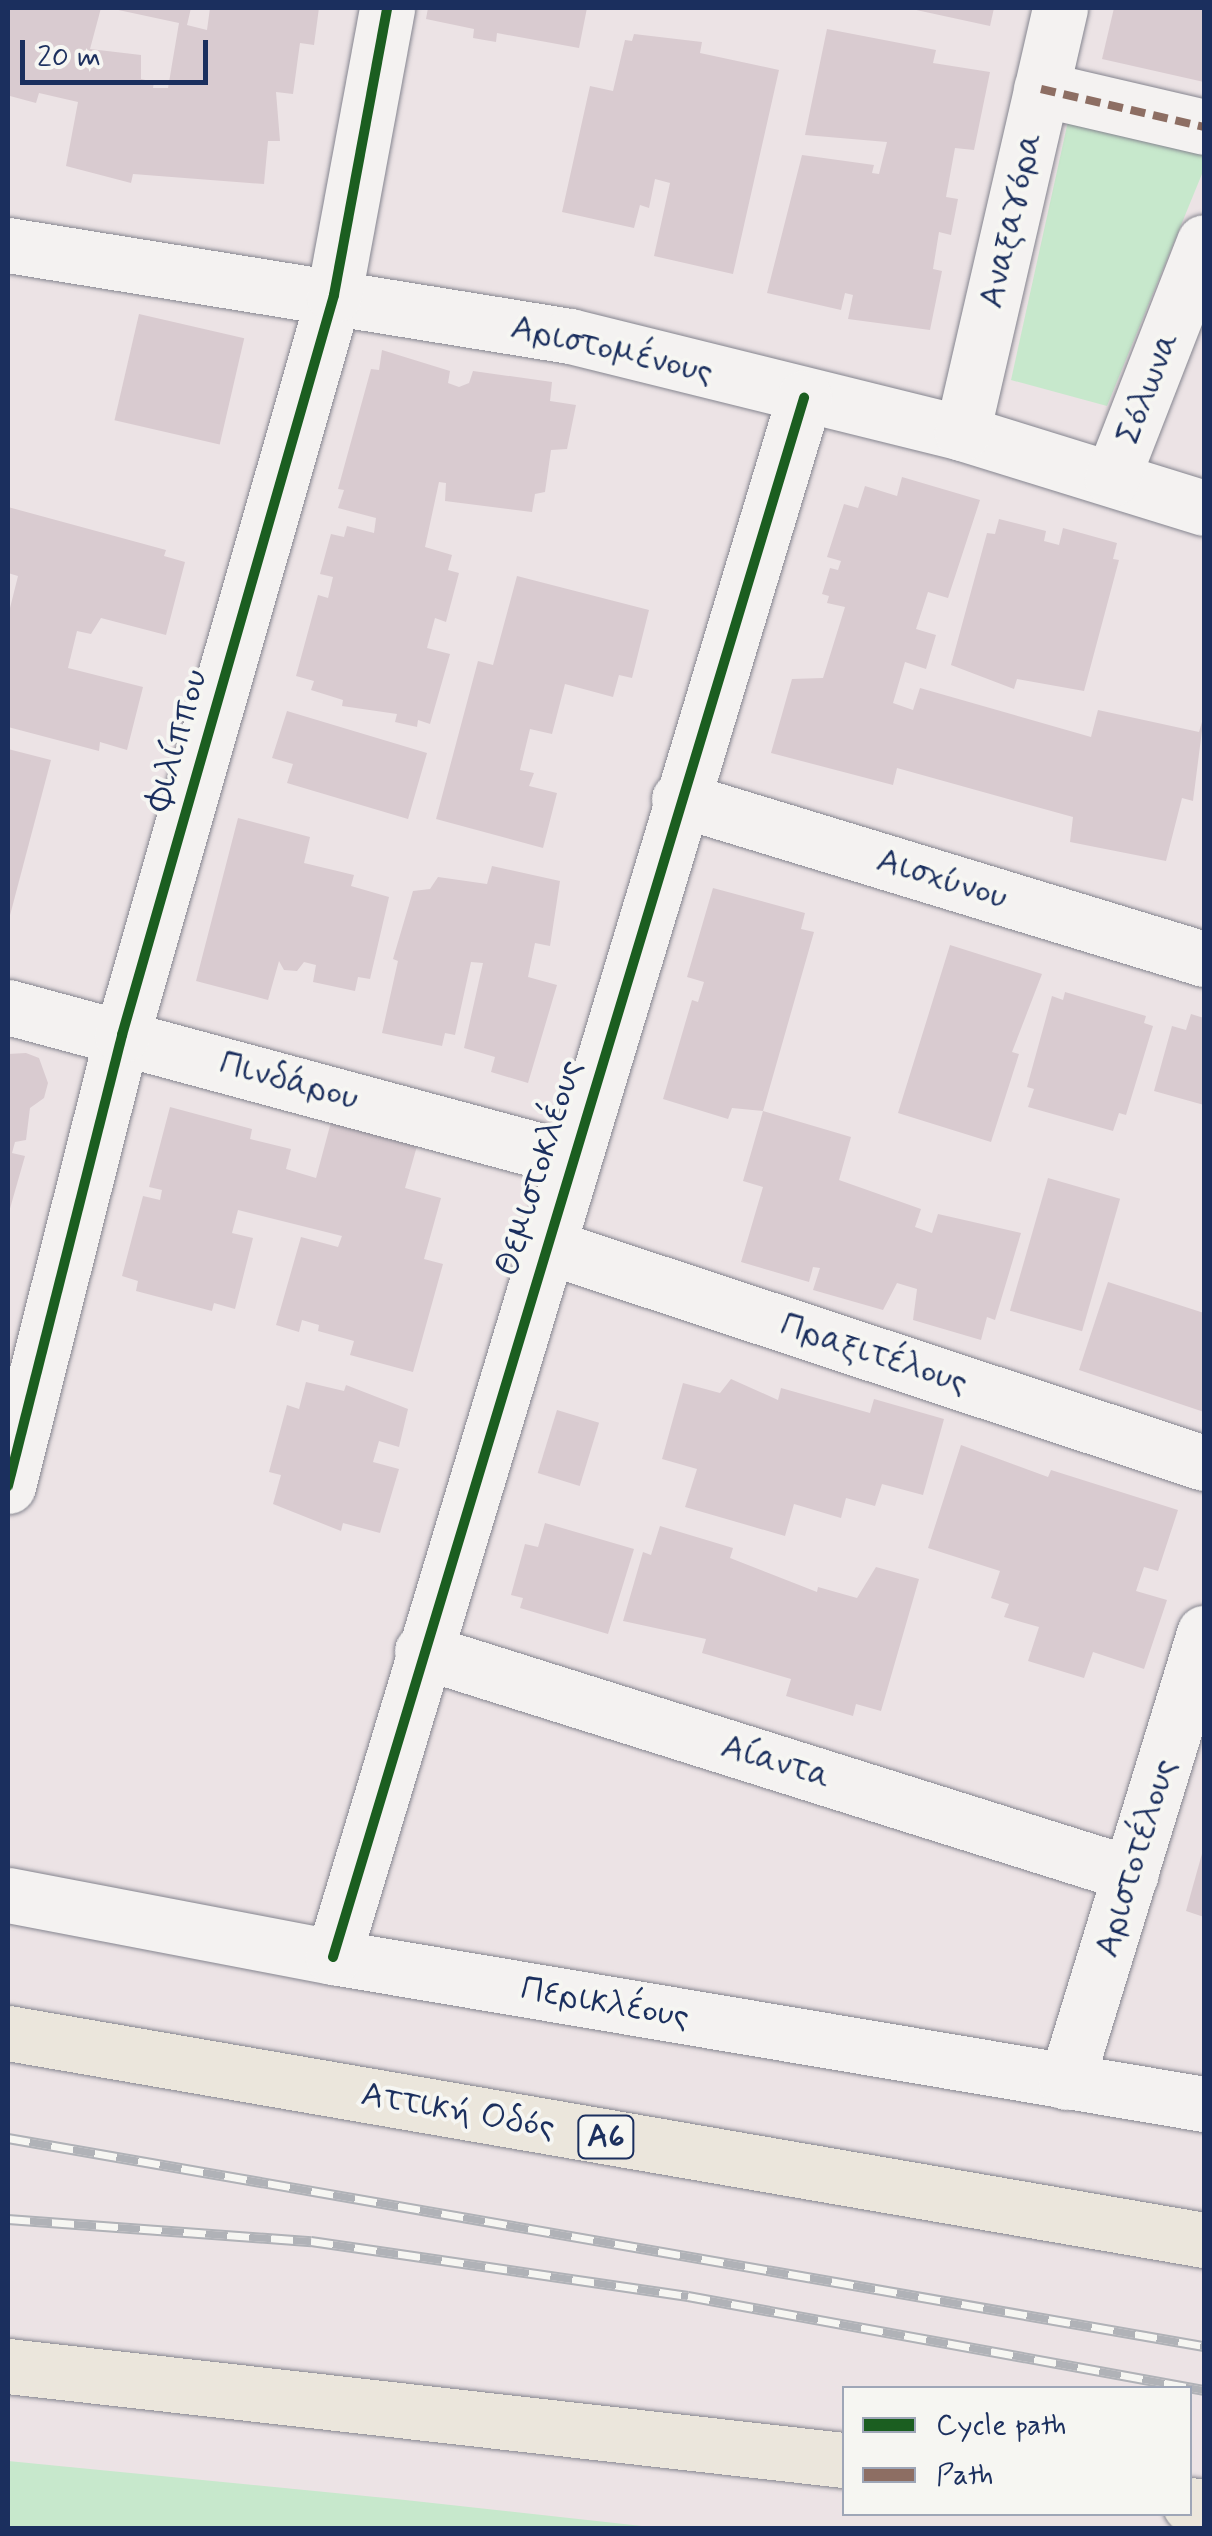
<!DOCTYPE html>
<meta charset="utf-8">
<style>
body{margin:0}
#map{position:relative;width:1212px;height:2536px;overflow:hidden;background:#ece3e5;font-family:Mynerve,sans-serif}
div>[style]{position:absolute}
.green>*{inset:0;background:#c7e8cc}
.building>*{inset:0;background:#d9cbd0;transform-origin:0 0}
.roads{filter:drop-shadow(0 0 2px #85858f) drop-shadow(0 0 2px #85858f)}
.street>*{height:55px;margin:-27.5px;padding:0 27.5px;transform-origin:27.5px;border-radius:27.5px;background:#f4f2f1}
.highway>*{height:55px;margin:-27.5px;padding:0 27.5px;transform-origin:27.5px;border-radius:27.5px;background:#ebe6dc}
.rail>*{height:11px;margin-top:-5.5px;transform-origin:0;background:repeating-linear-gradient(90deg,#f6f6f2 0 22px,#b0b2b7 0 44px);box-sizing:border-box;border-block:2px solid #b0b2b7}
.quiet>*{height:8px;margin-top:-4px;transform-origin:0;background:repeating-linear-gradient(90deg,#8d6e63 0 15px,transparent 0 23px)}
.cycleway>*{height:10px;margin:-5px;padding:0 5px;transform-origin:5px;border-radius:5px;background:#1b5e20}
span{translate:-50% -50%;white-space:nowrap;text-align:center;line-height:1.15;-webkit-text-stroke:8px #f6f6f2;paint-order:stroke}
.shield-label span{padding:2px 8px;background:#f6f6f2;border:2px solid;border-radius:8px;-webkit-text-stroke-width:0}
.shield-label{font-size:32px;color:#1b2f5e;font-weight:700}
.street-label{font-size:35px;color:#1b2f5e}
.frame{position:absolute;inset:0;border:10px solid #1b2f5e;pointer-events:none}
.legend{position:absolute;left:842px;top:2386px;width:350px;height:130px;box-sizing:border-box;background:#f6f6f2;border:2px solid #9ea6b7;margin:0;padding:12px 18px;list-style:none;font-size:30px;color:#1b2f5e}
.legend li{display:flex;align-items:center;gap:20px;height:50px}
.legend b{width:50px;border:2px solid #9ea6b7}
.scale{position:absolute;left:20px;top:40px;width:188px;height:45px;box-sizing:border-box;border:5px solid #1b2f5e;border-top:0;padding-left:12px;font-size:30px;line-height:35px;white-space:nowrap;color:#1b2f5e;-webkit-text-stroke:8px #f6f6f2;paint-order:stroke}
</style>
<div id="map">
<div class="green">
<div style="clip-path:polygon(1070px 112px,1204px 143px,1204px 169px,1107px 406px,1011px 380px)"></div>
<div style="clip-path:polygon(8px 2461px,396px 2499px,660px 2528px,8px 2528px)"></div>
</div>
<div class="building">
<div style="clip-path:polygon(8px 8px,101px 8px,90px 49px,141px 55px,141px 79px,154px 82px,153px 88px,168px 88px,179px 23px,109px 8px,191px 8px,187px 25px,207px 30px,210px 8px,319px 8px,314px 45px,300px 43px,293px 94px,276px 92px,280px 141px,268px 141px,264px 184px,133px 174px,131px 183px,66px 166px,78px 102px,39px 93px,36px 103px,10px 96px)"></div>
<div style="clip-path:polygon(428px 8px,587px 8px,579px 48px,497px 33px,496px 42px,473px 38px,474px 29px,426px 19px)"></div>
<div style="clip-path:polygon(907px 8px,994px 8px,990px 26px)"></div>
<div style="clip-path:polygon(1114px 8px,1204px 8px,1204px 82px,1102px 59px)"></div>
<div style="clip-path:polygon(827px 29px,936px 50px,933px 63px,990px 72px,974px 150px,955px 148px,946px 197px,958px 199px,951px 235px,939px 232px,933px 269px,942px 271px,930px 330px,848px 319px,853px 295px,845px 293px,841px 310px,767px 293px,802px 155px,874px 165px,872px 173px,879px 174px,887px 142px,805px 135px)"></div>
<div style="clip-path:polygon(634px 34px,702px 42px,700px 53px,779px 70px,733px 274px,654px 256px,670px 183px,655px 179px,649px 208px,640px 205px,634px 228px,562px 212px,590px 86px,613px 91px,625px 40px,632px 41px)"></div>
<div style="left:139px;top:314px;width:108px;height:109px;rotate:13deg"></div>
<div style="clip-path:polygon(382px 350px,450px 371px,448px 383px,459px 387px,469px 383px,473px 371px,552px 382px,550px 401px,576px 405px,567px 449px,551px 450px,545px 492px,535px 494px,532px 512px,445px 501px,446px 483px,439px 482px,425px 547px,452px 555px,448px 570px,459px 573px,446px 622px,435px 618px,427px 648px,450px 654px,430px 724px,418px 720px,417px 727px,395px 722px,397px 714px,342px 706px,343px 700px,311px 690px,314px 681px,296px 676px,318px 595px,328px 598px,333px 577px,320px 574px,331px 534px,344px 537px,347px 526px,374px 533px,376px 518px,338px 508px,344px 490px,338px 489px,371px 369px,379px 370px)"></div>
<div style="clip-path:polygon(902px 477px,980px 500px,948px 598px,928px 592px,916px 629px,936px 635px,926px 669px,905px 662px,893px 703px,913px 710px,920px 688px,1091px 737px,1098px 710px,1199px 732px,1204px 715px,1193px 801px,1182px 798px,1166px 861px,1070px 842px,1073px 817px,897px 768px,893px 785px,771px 753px,792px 679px,823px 678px,845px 607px,827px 603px,829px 596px,822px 594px,830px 568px,838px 570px,841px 561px,827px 557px,844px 504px,858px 508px,865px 486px,897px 496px)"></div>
<div style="clip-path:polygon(8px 507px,166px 550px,164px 556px,185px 562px,166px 635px,101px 618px,91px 634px,77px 631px,68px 668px,143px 687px,127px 750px,100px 742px,99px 751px,8px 727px,8px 616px,18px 576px,8px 573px)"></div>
<div style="clip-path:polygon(999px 519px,1046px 531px,1044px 541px,1059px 545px,1063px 528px,1117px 543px,1113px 559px,1119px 560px,1084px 691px,1017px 679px,1014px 689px,951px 665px,987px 533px,995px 534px)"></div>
<div style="clip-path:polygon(517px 576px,649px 610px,632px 678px,619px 675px,613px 697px,565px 684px,552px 734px,530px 729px,520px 770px,534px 773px,529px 786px,557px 793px,543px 848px,436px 819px,478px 661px,493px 665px)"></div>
<div style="clip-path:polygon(287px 711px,427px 753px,408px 819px,287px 783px,293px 764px,272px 758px)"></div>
<div style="clip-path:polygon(8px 749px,51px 760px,9px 919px,8px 919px)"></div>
<div style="clip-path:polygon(238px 818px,310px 837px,304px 863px,354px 875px,351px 886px,389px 897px,370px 979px,358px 977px,355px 991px,313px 982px,316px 965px,304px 962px,297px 971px,284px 970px,279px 961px,268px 1000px,196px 981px)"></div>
<div style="clip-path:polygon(492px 866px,560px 881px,550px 946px,535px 943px,528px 977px,557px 985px,528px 1083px,491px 1072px,495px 1057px,464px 1048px,483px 963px,471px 962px,455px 1035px,445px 1033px,442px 1046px,382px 1033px,398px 961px,393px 959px,413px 891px,430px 889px,438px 877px,487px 884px)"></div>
<div style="clip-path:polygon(713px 888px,805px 913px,801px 929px,814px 932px,763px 1111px,851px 1137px,839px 1180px,921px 1209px,915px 1227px,932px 1233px,938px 1214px,1021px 1233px,995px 1320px,987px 1317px,981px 1340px,913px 1320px,917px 1289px,897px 1283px,883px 1310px,813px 1290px,820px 1268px,813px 1267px,809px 1282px,741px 1262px,763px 1187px,743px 1181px,763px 1111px,732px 1108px,728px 1119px,663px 1099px,692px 1000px,698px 1002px,704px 982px,687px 977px)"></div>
<div style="clip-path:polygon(950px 945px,1042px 974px,1012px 1052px,1019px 1054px,991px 1142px,898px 1113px)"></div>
<div style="clip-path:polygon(1065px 992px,1146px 1016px,1144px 1023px,1153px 1026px,1126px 1115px,1119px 1113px,1113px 1131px,1028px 1107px,1034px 1089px,1027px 1087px,1052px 996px,1063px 1000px)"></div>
<div style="clip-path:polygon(1191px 1014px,1204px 1018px,1204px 1105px,1154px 1091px,1172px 1026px,1186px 1030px)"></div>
<div style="clip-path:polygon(26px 1053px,39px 1058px,48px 1083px,44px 1098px,30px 1108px,26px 1140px,15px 1142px,12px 1153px,25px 1156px,9px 1212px,8px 1054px)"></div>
<div style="clip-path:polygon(170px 1107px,252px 1129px,250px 1139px,291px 1149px,286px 1169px,316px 1178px,331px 1122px,417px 1146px,405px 1188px,441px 1198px,424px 1259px,443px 1264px,413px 1372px,350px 1355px,354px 1341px,318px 1331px,319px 1325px,302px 1320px,299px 1332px,276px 1325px,301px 1237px,338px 1247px,342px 1236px,238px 1210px,232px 1233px,253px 1238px,235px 1309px,214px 1303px,212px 1311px,136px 1291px,138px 1281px,122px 1276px,143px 1196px,160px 1200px,162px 1190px,149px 1187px)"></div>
<div style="left:1048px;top:1178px;width:75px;height:138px;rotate:16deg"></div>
<div style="clip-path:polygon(1108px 1282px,1204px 1313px,1204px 1412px,1079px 1370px)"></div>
<div style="clip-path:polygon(731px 1379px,778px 1400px,781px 1388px,870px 1413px,874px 1399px,944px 1419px,923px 1495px,882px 1484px,875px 1506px,846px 1498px,841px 1518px,794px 1504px,785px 1536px,685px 1507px,697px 1469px,662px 1459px,683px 1383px,720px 1393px)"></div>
<div style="clip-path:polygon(306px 1382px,344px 1391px,346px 1385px,408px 1409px,399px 1447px,379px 1441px,373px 1462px,399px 1469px,380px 1533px,343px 1523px,341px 1531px,273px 1504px,281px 1475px,269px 1472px,287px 1405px,299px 1409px)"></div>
<div style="left:557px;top:1410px;width:44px;height:66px;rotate:17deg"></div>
<div style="clip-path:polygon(961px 1445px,1048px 1477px,1051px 1470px,1178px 1510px,1158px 1571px,1144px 1567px,1136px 1591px,1167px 1600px,1144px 1669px,1093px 1652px,1084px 1678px,1028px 1661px,1039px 1627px,1004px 1617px,1009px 1604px,991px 1598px,1000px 1571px,928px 1548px)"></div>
<div style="clip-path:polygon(545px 1523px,634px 1549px,608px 1634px,520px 1608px,523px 1598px,511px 1595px,525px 1544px,538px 1547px)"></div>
<div style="clip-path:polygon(660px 1526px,733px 1548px,730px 1558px,817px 1592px,818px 1587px,857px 1598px,876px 1567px,919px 1579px,881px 1711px,856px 1704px,853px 1716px,786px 1696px,791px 1679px,702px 1653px,706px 1639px,623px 1621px,643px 1552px,651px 1555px)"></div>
<div style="clip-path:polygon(1203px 1850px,1204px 1850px,1204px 1917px,1186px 1911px)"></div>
</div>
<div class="roads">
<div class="street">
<div style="left:1041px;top:89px;width:167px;rotate:13.1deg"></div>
<div style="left:8px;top:245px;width:569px;rotate:9.2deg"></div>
<div style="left:570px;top:336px;width:404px;rotate:13.9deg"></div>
<div style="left:962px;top:433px;width:253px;rotate:17.2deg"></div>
<div style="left:962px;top:433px;width:436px;rotate:-77deg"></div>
<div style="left:1112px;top:478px;width:253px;rotate:-68.7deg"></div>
<div style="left:679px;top:799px;width:549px;rotate:16.95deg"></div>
<div style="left:8px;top:1007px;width:583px;rotate:15.11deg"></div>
<div style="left:544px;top:1245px;width:695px;rotate:18.28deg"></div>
<div style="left:8px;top:1486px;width:465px;rotate:-75.8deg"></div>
<div style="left:122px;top:1035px;width:770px;rotate:-74.01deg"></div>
<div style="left:334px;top:295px;width:292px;rotate:-79.5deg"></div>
<div style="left:422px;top:1651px;width:743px;rotate:17.46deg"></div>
<div style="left:8px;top:1895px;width:331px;rotate:10.8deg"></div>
<div style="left:333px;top:1957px;width:883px;rotate:9.58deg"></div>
<div style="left:333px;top:1957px;width:1629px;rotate:-73.19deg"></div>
<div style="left:1066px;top:2082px;width:470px;rotate:-72.9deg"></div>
</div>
<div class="highway">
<div style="left:8px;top:2033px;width:1214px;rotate:9.82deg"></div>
<div style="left:8px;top:2366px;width:841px;rotate:6.42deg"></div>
<div style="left:1190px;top:2505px;width:14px;rotate:8deg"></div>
</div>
</div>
<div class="rail">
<div style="left:8px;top:2138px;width:1214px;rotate:9.87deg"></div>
<div style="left:8px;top:2219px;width:304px;rotate:4.2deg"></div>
<div style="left:311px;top:2241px;width:381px;rotate:8.3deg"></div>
<div style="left:688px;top:2296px;width:524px;rotate:10.32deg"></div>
</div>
<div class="quiet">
<div style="left:1041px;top:89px;width:167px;rotate:13.1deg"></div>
</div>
<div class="cycleway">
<div style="left:8px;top:1486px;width:465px;rotate:-75.8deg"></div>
<div style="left:122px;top:1035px;width:770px;rotate:-74.01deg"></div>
<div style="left:334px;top:295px;width:292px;rotate:-79.5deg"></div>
<div style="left:333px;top:1957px;width:1629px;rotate:-73.19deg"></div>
</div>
<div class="shield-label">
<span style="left:606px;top:2137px">Α6</span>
</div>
<div class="street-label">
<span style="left:1011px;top:220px;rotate:-77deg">Αναξαγόρα</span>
<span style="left:612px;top:350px;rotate:13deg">Αριστομένους</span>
<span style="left:1148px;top:388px;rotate:-69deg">Σόλωνα</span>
<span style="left:177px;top:740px;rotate:-74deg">Φιλίππου</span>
<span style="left:942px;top:879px;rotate:17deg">Αισχύνου</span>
<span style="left:289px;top:1081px;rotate:15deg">Πινδάρου</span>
<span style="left:539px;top:1168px;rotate:-73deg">Θεμιστοκλέους</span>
<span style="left:874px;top:1354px;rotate:18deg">Πραξιτέλους</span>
<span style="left:776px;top:1762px;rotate:17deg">Αίαντα</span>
<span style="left:1136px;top:1858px;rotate:-73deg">Αριστοτέλους</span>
<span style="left:605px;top:2003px;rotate:10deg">Περικλέους</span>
<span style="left:458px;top:2111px;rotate:10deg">Αττική Οδός</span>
</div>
<div class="frame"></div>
<ul class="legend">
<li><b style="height:12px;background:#1b5e20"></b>Cycle path</li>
<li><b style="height:12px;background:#8d6e63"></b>Path</li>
</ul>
<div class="scale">20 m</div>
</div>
